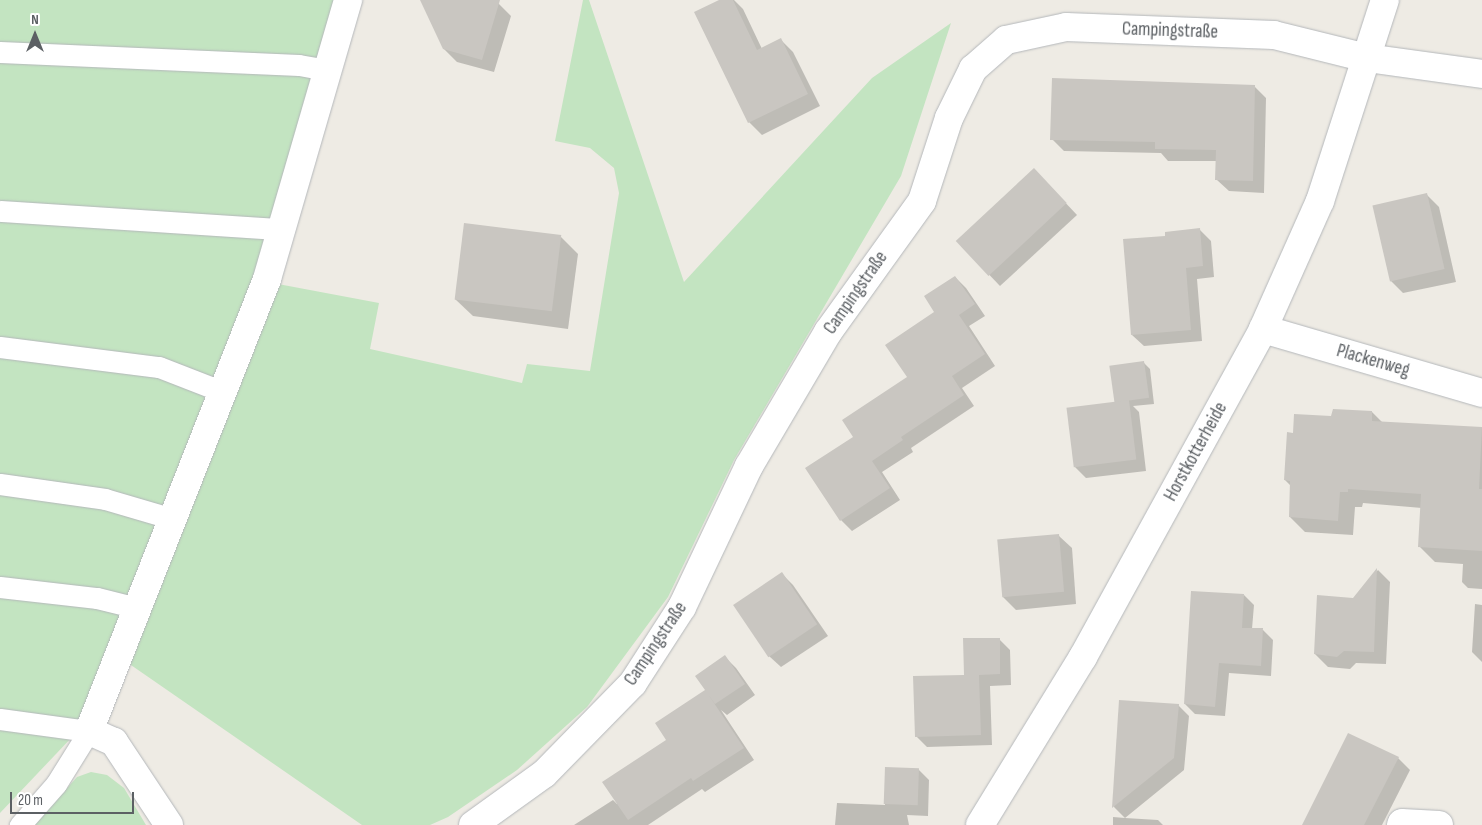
<!DOCTYPE html>
<meta charset="utf-8">
<style>
body{margin:0}
#map{position:relative;width:1482px;height:825px;overflow:hidden;background:#eeebe4;font-family:"Sofia Sans Condensed",sans-serif}
div>[style]{position:absolute}
.green>*{inset:0;background:#c3e4c1}
.shadow>*{inset:0;background:#0003}
.building>*{inset:0;background:#c9c6c1;transform-origin:0 0}
.roads{filter:drop-shadow(0 0 1px #b4b7ba) drop-shadow(0 0 1px #b4b7ba)}
.lane>*{height:21px;margin:-10.5px;padding:0 10.5px;transform-origin:10.5px;border-radius:10.5px;background:#fff}
.street>*{height:28px;margin:-14px;padding:0 14px;transform-origin:14px;border-radius:14px;background:#fff}
span{translate:-50% -50%;white-space:nowrap;text-align:center;line-height:1.15;-webkit-text-stroke:5px #fff;paint-order:stroke}
.street-label{font-size:19px;color:#5c6064}
.north{position:absolute;left:10px;top:10px;width:50px;height:50px;-webkit-text-stroke:4px #fff;paint-order:stroke;rotate:0deg;font-size:14px;font-weight:700;line-height:20px;text-align:center;color:#5c6064}
.north::after{content:'';display:block;margin:auto;width:18px;height:22px;background:#5c6064;clip-path:polygon(50% 0,100% 100%,50% 72%,0 100%)}
.scale{position:absolute;left:10px;top:792px;width:124px;height:22px;box-sizing:border-box;border:2px solid #5c6064;border-top:0;padding-left:6px;font-size:15px;line-height:18px;white-space:nowrap;color:#5c6064;-webkit-text-stroke:4px #fff;paint-order:stroke}
</style>
<div id="map">
<div class="green">
<div style="clip-path:polygon(0 0,338px 0,260px 278px,74px 735px,0 813px)"></div>
<div style="clip-path:polygon(583px 0,589px 0,684px 282px,872px 78px,951px 23px,901px 176px,734px 460px,668px 597px,587px 707px,517px 770px,448px 817px,430px 825px,362px 825px,128px 663px,278px 284px,379px 303px,370px 349px,522px 383px,527px 364px,590px 371px,619px 193px,614px 168px,590px 148px,555px 141px)"></div>
<div style="clip-path:polygon(91px 772px,107px 775px,124px 788px,146px 825px,34px 825px,77px 777px)"></div>
</div>
<div class="shadow">
<div style="clip-path:polygon(429px 0,499px 0,498px 3px,511px 16px,494px 72px,457px 62px,444px 49px)"></div>
<div style="clip-path:polygon(722px 0,734px 0,743px 9px,762px 49px,781px 40px,793px 52px,820px 106px,762px 135px,749px 122px,696px 12px)"></div>
<div style="clip-path:polygon(1255px 87px,1266px 98px,1264px 193px,1229px 191px,1217px 180px,1217px 161px,1168px 161px,1161px 153px,1064px 151px,1052px 139px)"></div>
<div style="clip-path:polygon(1045px 181px,1077px 215px,1000px 286px,957px 241px)"></div>
<div style="clip-path:polygon(1426px 194px,1439px 207px,1456px 282px,1403px 293px,1390px 280px)"></div>
<div style="clip-path:polygon(1199px 229px,1211px 241px,1214px 277px,1197px 279px,1202px 341px,1144px 346px,1132px 335px,1167px 237px)"></div>
<div style="clip-path:polygon(560px 236px,578px 254px,568px 329px,473px 316px,455px 299px)"></div>
<div style="clip-path:polygon(955px 277px,966px 288px,985px 316px,969px 326px,995px 366px,962px 388px,974px 406px,911px 448px,913px 452px,882px 472px,900px 500px,852px 531px,841px 520px,855px 437px,909px 378px,936px 312px)"></div>
<div style="clip-path:polygon(1144px 363px,1150px 369px,1154px 404px,1133px 406px,1139px 412px,1146px 471px,1086px 478px,1074px 466px,1117px 403px,1115px 401px)"></div>
<div style="clip-path:polygon(1372px 412px,1383px 423px,1482px 428px,1482px 589px,1468px 588px,1462px 582px,1463px 564px,1435px 562px,1420px 547px,1422px 508px,1363px 503px,1362px 507px,1355px 507px,1353px 535px,1305px 532px,1290px 517px,1291px 486px,1285px 480px,1294px 434px,1332px 418px)"></div>
<div style="clip-path:polygon(1059px 536px,1072px 548px,1076px 604px,1016px 610px,1003px 597px)"></div>
<div style="clip-path:polygon(1378px 570px,1390px 582px,1386px 664px,1356px 663px,1350px 669px,1328px 667px,1315px 654px,1353px 599px)"></div>
<div style="clip-path:polygon(782px 574px,793px 585px,828px 636px,781px 667px,769px 656px,735px 605px)"></div>
<div style="clip-path:polygon(1244px 595px,1254px 605px,1252px 629px,1263px 630px,1273px 640px,1271px 676px,1229px 673px,1225px 716px,1195px 714px,1185px 704px)"></div>
<div style="clip-path:polygon(1475px 604px,1482px 605px,1482px 662px,1472px 652px)"></div>
<div style="clip-path:polygon(999px 639px,1010px 650px,1011px 685px,990px 686px,992px 745px,927px 747px,916px 736px)"></div>
<div style="clip-path:polygon(725px 657px,736px 668px,755px 695px,727px 715px,721px 710px,754px 760px,705px 792px,702px 789px,648px 825px,574px 825px,613px 800px,617px 804px,707px 690px)"></div>
<div style="clip-path:polygon(1120px 701px,1178px 705px,1189px 716px,1184px 770px,1125px 818px,1158px 820px,1163px 825px,1113px 825px,1113px 817px,1125px 818px,1114px 807px)"></div>
<div style="clip-path:polygon(1398px 758px,1410px 770px,1382px 825px,1304px 825px)"></div>
<div style="clip-path:polygon(886px 768px,918px 769px,929px 780px,928px 816px,907px 815px,909px 825px,835px 825px,837px 803px,885px 805px)"></div>
</div>
<div class="building">
<div style="clip-path:polygon(420px 0,500px 0,482px 60px,443px 49px)"></div>
<div style="clip-path:polygon(719px 0,733px 0,757px 50px,781px 38px,808px 94px,748px 123px,694px 12px)"></div>
<div style="clip-path:polygon(1052px 78px,1255px 85px,1253px 181px,1215px 180px,1216px 150px,1155px 149px,1155px 142px,1050px 140px)"></div>
<div style="left:1034px;top:168px;width:48px;height:107px;rotate:47deg"></div>
<div style="left:1427px;top:193px;width:78px;height:56px;rotate:77deg"></div>
<div style="left:464px;top:223px;width:98px;height:77px;rotate:7deg"></div>
<div style="clip-path:polygon(1200px 228px,1203px 266px,1186px 268px,1191px 330px,1131px 335px,1123px 239px,1165px 236px,1165px 232px)"></div>
<div style="clip-path:polygon(955px 276px,975px 304px,959px 315px,985px 354px,952px 376px,964px 395px,901px 437px,903px 440px,872px 461px,890px 488px,840px 521px,805px 468px,853px 437px,842px 420px,907px 377px,885px 345px,934px 312px,924px 296px)"></div>
<div style="left:1144px;top:361px;width:37px;height:35px;rotate:82deg"></div>
<div style="left:1129px;top:400px;width:60px;height:63px;rotate:83deg"></div>
<div style="clip-path:polygon(1333px 409px,1372px 411px,1372px 421px,1482px 427px,1479px 489px,1482px 489px,1482px 551px,1418px 547px,1421px 494px,1348px 489px,1348px 492px,1340px 492px,1338px 521px,1289px 517px,1290px 481px,1284px 480px,1287px 432px,1293px 433px,1294px 414px,1331px 416px)"></div>
<div style="left:1059px;top:534px;width:58px;height:62px;rotate:85deg"></div>
<div style="clip-path:polygon(1377px 568px,1374px 652px,1344px 651px,1337px 657px,1314px 654px,1317px 595px,1353px 598px)"></div>
<div style="left:782px;top:572px;width:63px;height:59px;rotate:56deg"></div>
<div style="clip-path:polygon(1191px 591px,1244px 594px,1242px 628px,1263px 628px,1261px 666px,1219px 663px,1215px 707px,1184px 704px)"></div>
<div style="clip-path:polygon(963px 638px,1000px 638px,1000px 674px,979px 675px,981px 735px,915px 737px,913px 676px,964px 675px)"></div>
<div style="clip-path:polygon(725px 655px,745px 684px,715px 704px,708px 694px,744px 748px,693px 781px,691px 778px,628px 820px,602px 782px,666px 740px,655px 723px,705px 690px,695px 676px)"></div>
<div style="clip-path:polygon(1119px 700px,1179px 704px,1174px 758px,1112px 808px)"></div>
<div style="clip-path:polygon(1348px 733px,1399px 757px,1364px 825px,1302px 825px)"></div>
<div style="left:885px;top:767px;width:34px;height:37px;rotate:2deg"></div>
</div>
<div class="roads">
<div class="lane">
<div style="left:0;top:52px;width:299px;rotate:2.5deg"></div>
<div style="left:299px;top:65px;width:29px;rotate:10deg"></div>
<div style="left:0;top:211px;width:283px;rotate:3.7deg"></div>
<div style="left:0;top:347px;width:160px;rotate:7.2deg"></div>
<div style="left:159px;top:367px;width:69px;rotate:21.3deg"></div>
<div style="left:0;top:484px;width:106px;rotate:8.1deg"></div>
<div style="left:105px;top:499px;width:71px;rotate:16.4deg"></div>
<div style="left:0;top:587px;width:98px;rotate:6.5deg"></div>
<div style="left:97px;top:598px;width:41px;rotate:14deg"></div>
<div style="left:0;top:719px;width:90px;rotate:7.7deg"></div>
<div style="left:89px;top:731px;width:62px;rotate:121.9deg"></div>
<div style="left:56px;top:784px;width:55px;rotate:131.3deg"></div>
</div>
<div class="street">
<div style="left:1263px;top:329px;width:228px;rotate:16.3deg"></div>
<div style="left:169px;top:825px;width:100px;rotate:-123.5deg"></div>
<div style="left:114px;top:742px;width:27px;rotate:-156deg"></div>
<div style="left:89px;top:731px;width:486px;rotate:-68.5deg"></div>
<div style="left:267px;top:279px;width:291px;rotate:-73.8deg"></div>
<div style="left:473px;top:825px;width:87px;rotate:-35.7deg"></div>
<div style="left:544px;top:774px;width:127px;rotate:-45.6deg"></div>
<div style="left:633px;top:683px;width:90px;rotate:-57.2deg"></div>
<div style="left:682px;top:607px;width:156px;rotate:-64.6deg"></div>
<div style="left:749px;top:466px;width:156px;rotate:-59.5deg"></div>
<div style="left:828px;top:332px;width:161px;rotate:-54.3deg"></div>
<div style="left:922px;top:201px;width:87px;rotate:-72deg"></div>
<div style="left:949px;top:118px;width:55px;rotate:-63.9deg"></div>
<div style="left:973px;top:69px;width:44px;rotate:-41.3deg"></div>
<div style="left:1006px;top:40px;width:61px;rotate:-12.2deg"></div>
<div style="left:1066px;top:27px;width:208px;rotate:2.2deg"></div>
<div style="left:1274px;top:35px;width:96px;rotate:13.9deg"></div>
<div style="left:1367px;top:58px;width:116px;rotate:7.9deg"></div>
<div style="left:980px;top:825px;width:197px;rotate:-58.5deg"></div>
<div style="left:1083px;top:657px;width:374px;rotate:-61.2deg"></div>
<div style="left:1263px;top:329px;width:140px;rotate:-66deg"></div>
<div style="left:1320px;top:201px;width:211px;rotate:-72.1deg"></div>
<div style="left:1401px;top:825px;width:2px;rotate:-63deg"></div>
<div style="left:1402px;top:823px;width:37px;rotate:3deg"></div>
</div>
</div>
<div class="street-label">
<span style="left:1170px;top:31px;rotate:2deg">Campingstraße</span>
<span style="left:856px;top:293px;rotate:-55deg">Campingstraße</span>
<span style="left:1373px;top:361px;rotate:16deg">Plackenweg</span>
<span style="left:1196px;top:452px;rotate:-61deg">Horstkotterheide</span>
<span style="left:656px;top:644px;rotate:-56deg">Campingstraße</span>
</div>
<div class="north">N</div>
<div class="scale">20 m</div>
</div>
